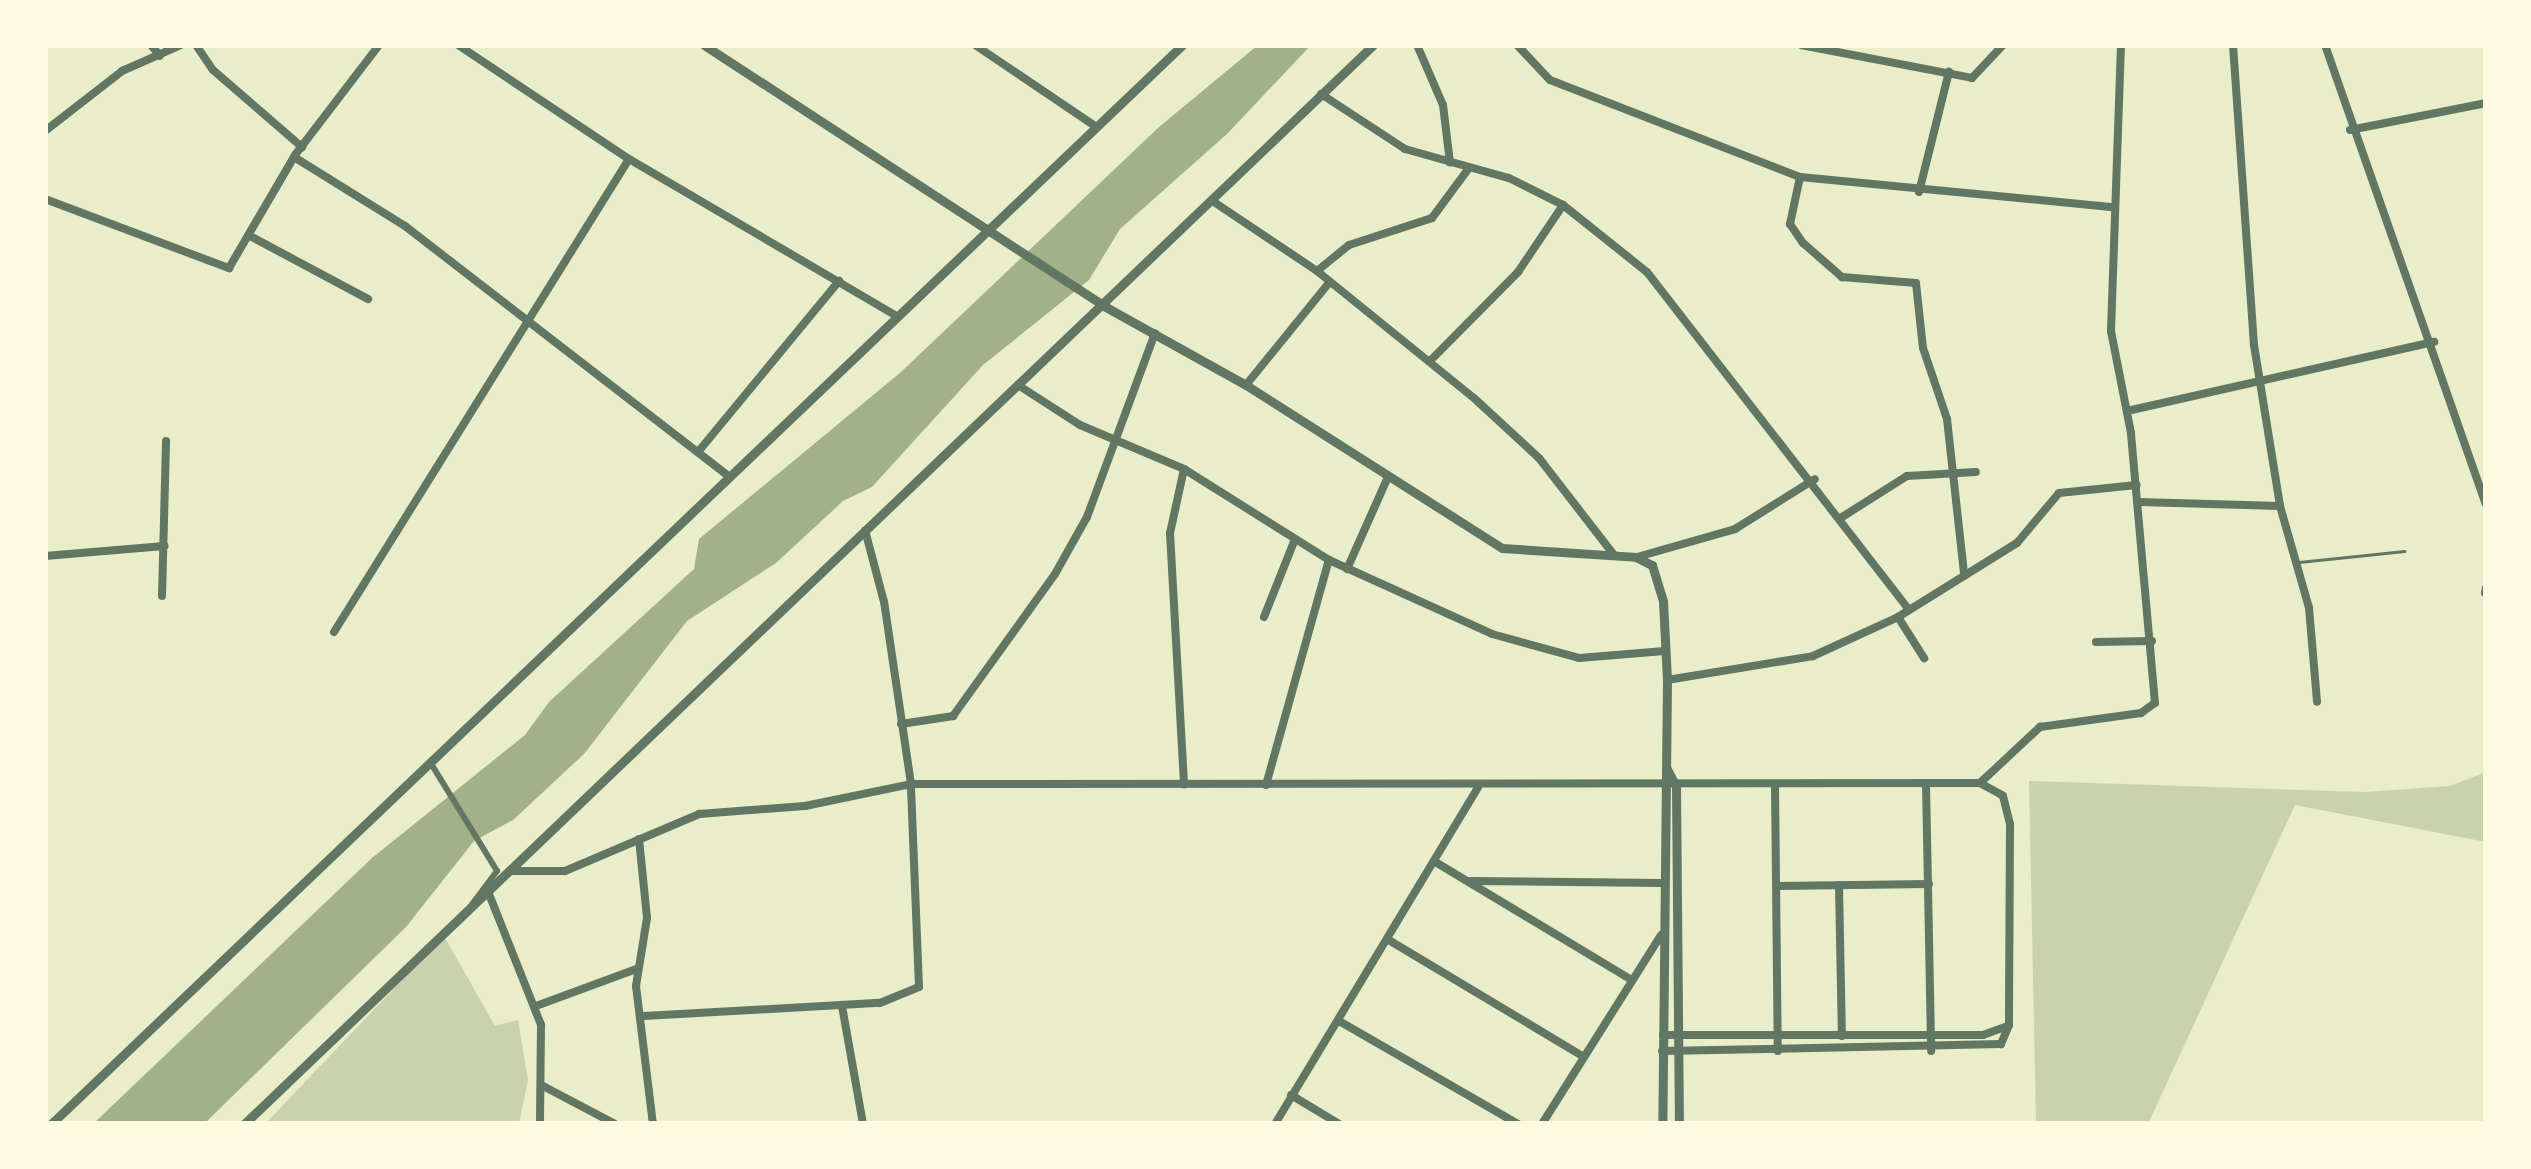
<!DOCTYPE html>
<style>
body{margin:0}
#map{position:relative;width:2531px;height:1169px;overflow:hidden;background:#e9edc9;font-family:Manrope,sans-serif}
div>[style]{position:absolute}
.green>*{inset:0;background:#cad2ad}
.water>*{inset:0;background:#a3b18a}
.service>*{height:3px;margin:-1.5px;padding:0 1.5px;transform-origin:1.5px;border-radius:1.5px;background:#617663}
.pedestrian>*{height:6px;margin:-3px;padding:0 3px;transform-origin:3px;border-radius:3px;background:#617663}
.minor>*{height:8px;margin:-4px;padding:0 4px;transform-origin:4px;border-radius:4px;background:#617663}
.tertiary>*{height:9px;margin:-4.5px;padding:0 4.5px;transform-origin:4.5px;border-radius:4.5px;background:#617663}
span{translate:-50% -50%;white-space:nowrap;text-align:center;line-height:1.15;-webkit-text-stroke:12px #fefae0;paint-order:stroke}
.frame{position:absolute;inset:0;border:48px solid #fefae0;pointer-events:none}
</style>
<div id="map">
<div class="green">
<div style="clip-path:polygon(2486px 772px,2486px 842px,2295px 805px,2148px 1124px,2036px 1124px,2029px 781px,2364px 792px,2450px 786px)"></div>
<div style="clip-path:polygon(444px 936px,495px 1026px,518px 1020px,528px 1080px,519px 1124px,265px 1124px)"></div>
</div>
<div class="water">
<div style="clip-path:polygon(1258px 45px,1311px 45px,1227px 134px,1120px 229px,1089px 280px,983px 365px,872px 487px,843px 501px,776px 563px,687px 621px,584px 754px,513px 820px,474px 841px,406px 927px,204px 1124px,93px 1124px,372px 858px,525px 735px,549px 702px,694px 569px,699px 539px,901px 372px,1159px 127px)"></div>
</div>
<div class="service">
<div style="left:2299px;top:562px;width:106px;rotate:-6deg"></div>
</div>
<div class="pedestrian">
<div style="left:430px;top:762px;width:128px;rotate:58.4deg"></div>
<div style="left:497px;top:871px;width:45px;rotate:126.9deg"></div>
</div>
<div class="minor">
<div style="left:151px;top:45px;width:14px;rotate:51deg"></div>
<div style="left:196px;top:45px;width:30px;rotate:56deg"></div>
<div style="left:213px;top:70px;width:118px;rotate:40.9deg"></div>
<div style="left:458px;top:45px;width:206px;rotate:33.7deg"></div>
<div style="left:629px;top:159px;width:308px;rotate:30.4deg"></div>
<div style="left:975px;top:45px;width:145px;rotate:34deg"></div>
<div style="left:1417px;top:45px;width:65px;rotate:66.6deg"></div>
<div style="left:1443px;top:105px;width:58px;rotate:83.1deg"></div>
<div style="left:1517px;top:45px;width:48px;rotate:46.7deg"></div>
<div style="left:1550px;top:80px;width:268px;rotate:21.2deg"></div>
<div style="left:1800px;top:177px;width:312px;rotate:5.5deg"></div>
<div style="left:1801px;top:45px;width:174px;rotate:10.9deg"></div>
<div style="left:1972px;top:78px;width:45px;rotate:-46.8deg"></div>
<div style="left:2233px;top:45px;width:301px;rotate:86deg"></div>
<div style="left:2254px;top:345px;width:163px;rotate:80.8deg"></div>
<div style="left:2325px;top:45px;width:486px;rotate:70.7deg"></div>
<div style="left:1321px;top:94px;width:100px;rotate:33.2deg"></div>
<div style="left:1405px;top:149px;width:108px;rotate:15.6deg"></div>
<div style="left:1509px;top:178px;width:60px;rotate:26.6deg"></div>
<div style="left:1563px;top:205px;width:107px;rotate:38.6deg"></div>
<div style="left:1647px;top:272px;width:426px;rotate:52.2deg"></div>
<div style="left:2350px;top:130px;width:139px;rotate:-11.2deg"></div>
<div style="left:45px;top:131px;width:98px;rotate:-37.9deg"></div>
<div style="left:122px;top:71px;width:64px;rotate:-23.8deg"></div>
<div style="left:294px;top:157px;width:131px;rotate:31.9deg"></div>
<div style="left:405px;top:226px;width:408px;rotate:37.7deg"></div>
<div style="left:1800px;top:177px;width:48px;rotate:102deg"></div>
<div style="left:1790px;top:224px;width:23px;rotate:56deg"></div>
<div style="left:1803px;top:243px;width:52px;rotate:41.1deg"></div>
<div style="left:1842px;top:277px;width:74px;rotate:4.6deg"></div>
<div style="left:1916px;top:283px;width:65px;rotate:83.9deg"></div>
<div style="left:1923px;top:348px;width:75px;rotate:71.3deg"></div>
<div style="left:1947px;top:419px;width:155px;rotate:83.7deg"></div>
<div style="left:1919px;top:192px;width:124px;rotate:-76deg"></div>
<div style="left:45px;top:199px;width:197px;rotate:20.6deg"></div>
<div style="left:229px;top:268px;width:131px;rotate:-59.7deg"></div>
<div style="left:295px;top:155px;width:138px;rotate:-52.6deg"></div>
<div style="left:1214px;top:202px;width:124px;rotate:33.8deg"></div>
<div style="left:1317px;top:271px;width:203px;rotate:39deg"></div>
<div style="left:1475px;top:399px;width:87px;rotate:42.7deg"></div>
<div style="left:1539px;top:458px;width:123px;rotate:52.3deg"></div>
<div style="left:250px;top:236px;width:134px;rotate:28.1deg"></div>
<div style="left:1317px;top:271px;width:41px;rotate:-39.1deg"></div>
<div style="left:1349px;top:245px;width:87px;rotate:-18deg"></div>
<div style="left:1432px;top:218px;width:62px;rotate:-53.5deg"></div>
<div style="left:1431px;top:360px;width:124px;rotate:-45.3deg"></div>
<div style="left:1518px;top:272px;width:81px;rotate:-56.1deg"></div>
<div style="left:1246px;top:385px;width:132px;rotate:-50.9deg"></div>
<div style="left:1021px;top:387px;width:70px;rotate:32.8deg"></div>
<div style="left:1080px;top:425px;width:113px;rotate:22.9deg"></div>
<div style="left:1184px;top:469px;width:171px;rotate:32.1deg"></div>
<div style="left:1329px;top:560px;width:179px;rotate:24.4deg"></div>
<div style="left:1492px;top:634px;width:90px;rotate:15.4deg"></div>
<div style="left:1579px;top:658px;width:86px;rotate:-4.7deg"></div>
<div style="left:2127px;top:411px;width:315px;rotate:-12.7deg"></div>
<div style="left:698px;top:452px;width:222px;rotate:-50.5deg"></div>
<div style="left:1184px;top:469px;width:66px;rotate:102.3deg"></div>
<div style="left:1170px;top:533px;width:252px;rotate:86.8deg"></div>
<div style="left:2139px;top:502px;width:141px;rotate:1.6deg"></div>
<div style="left:2280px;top:506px;width:106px;rotate:74.1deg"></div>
<div style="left:2309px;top:608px;width:94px;rotate:85.1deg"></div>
<div style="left:1842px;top:517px;width:77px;rotate:-32.2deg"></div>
<div style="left:1907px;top:476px;width:69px;rotate:-3.3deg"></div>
<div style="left:45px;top:556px;width:120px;rotate:-4.8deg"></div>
<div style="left:1637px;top:557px;width:102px;rotate:-15.9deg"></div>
<div style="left:1735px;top:529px;width:94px;rotate:-32deg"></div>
<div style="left:1347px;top:569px;width:98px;rotate:-66deg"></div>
<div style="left:2485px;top:593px;width:5px;rotate:-79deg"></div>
<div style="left:162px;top:596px;width:155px;rotate:-88.5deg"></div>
<div style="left:1264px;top:617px;width:84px;rotate:-68.3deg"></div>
<div style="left:1898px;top:617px;width:49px;rotate:57.6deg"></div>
<div style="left:334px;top:632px;width:557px;rotate:-58.05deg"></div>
<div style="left:2096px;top:642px;width:56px;rotate:-1deg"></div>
<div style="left:1667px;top:680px;width:148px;rotate:-9.3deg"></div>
<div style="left:1813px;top:656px;width:94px;rotate:-24.6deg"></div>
<div style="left:1898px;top:617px;width:140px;rotate:-31.9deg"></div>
<div style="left:2017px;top:543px;width:65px;rotate:-50deg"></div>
<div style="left:2059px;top:493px;width:78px;rotate:-5.9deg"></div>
<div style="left:901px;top:724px;width:53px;rotate:-8.7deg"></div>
<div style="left:953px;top:716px;width:175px;rotate:-54.3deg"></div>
<div style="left:1055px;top:574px;width:65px;rotate:-60.7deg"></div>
<div style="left:1087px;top:517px;width:196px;rotate:-69.7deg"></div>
<div style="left:1981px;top:782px;width:81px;rotate:-43deg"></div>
<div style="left:2040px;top:727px;width:102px;rotate:-7.9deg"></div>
<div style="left:2141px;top:713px;width:17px;rotate:-36deg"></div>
<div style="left:2155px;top:703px;width:271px;rotate:-95.1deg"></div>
<div style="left:2131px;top:433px;width:104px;rotate:-101.1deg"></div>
<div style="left:2111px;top:331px;width:286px;rotate:-88deg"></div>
<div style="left:1926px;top:783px;width:268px;rotate:88.9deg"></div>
<div style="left:1266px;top:785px;width:234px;rotate:-74.4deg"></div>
<div style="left:1775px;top:785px;width:266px;rotate:89.4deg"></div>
<div style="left:639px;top:839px;width:79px;rotate:84.2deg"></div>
<div style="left:647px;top:918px;width:69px;rotate:99.2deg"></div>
<div style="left:636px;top:986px;width:139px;rotate:83deg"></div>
<div style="left:1437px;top:863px;width:225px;rotate:31deg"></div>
<div style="left:512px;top:871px;width:53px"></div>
<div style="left:565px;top:871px;width:146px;rotate:-23deg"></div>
<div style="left:699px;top:814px;width:106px;rotate:-4.3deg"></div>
<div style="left:805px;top:806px;width:108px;rotate:-11.7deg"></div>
<div style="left:911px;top:784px;width:1069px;rotate:-0.05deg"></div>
<div style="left:1980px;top:783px;width:26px;rotate:29deg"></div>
<div style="left:2003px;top:796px;width:29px;rotate:76deg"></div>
<div style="left:2010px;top:824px;width:201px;rotate:90.3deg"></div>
<div style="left:2009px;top:1025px;width:21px;rotate:113deg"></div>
<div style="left:2001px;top:1044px;width:339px;rotate:178.8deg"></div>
<div style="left:1470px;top:881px;width:191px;rotate:0.6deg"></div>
<div style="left:1839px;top:885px;width:151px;rotate:88.9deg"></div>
<div style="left:1777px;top:886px;width:152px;rotate:-0.8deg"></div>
<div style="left:489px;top:894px;width:141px;rotate:68.3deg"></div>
<div style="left:541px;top:1025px;width:99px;rotate:90.6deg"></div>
<div style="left:1387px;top:939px;width:226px;rotate:30.9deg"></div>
<div style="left:536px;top:1006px;width:107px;rotate:-20.3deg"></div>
<div style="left:842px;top:1006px;width:120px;rotate:79.9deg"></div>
<div style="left:644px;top:1016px;width:236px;rotate:-3.2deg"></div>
<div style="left:880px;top:1003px;width:42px;rotate:-22.3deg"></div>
<div style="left:919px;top:987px;width:203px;rotate:-92.3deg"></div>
<div style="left:911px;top:784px;width:184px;rotate:-98.4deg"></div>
<div style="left:884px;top:602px;width:74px;rotate:-104.8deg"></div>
<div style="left:1339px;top:1021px;width:207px;rotate:29.9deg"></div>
<div style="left:1663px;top:1035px;width:320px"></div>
<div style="left:1983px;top:1035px;width:27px;rotate:-20deg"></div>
<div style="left:543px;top:1086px;width:81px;rotate:27.8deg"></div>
<div style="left:1291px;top:1095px;width:56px;rotate:31.1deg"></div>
<div style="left:1275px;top:1124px;width:393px;rotate:-58.9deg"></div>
<div style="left:1542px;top:1124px;width:223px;rotate:-57.8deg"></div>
</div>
<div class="tertiary">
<div style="left:704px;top:45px;width:478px;rotate:33.1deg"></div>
<div style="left:1104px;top:306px;width:162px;rotate:29.1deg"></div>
<div style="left:1246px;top:385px;width:303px;rotate:32.5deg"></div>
<div style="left:1502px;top:548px;width:134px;rotate:3.8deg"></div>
<div style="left:1636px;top:557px;width:18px;rotate:27deg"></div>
<div style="left:1652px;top:565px;width:38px;rotate:73deg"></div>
<div style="left:1663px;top:601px;width:79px;rotate:87.1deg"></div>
<div style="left:1667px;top:680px;width:444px;rotate:90.6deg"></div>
<div style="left:1667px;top:769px;width:20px;rotate:63deg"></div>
<div style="left:1676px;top:787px;width:337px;rotate:89.5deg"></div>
<div style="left:51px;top:1124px;width:1563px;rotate:-43.65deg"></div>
<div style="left:244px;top:1124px;width:1562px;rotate:-43.7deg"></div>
</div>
<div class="frame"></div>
</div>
